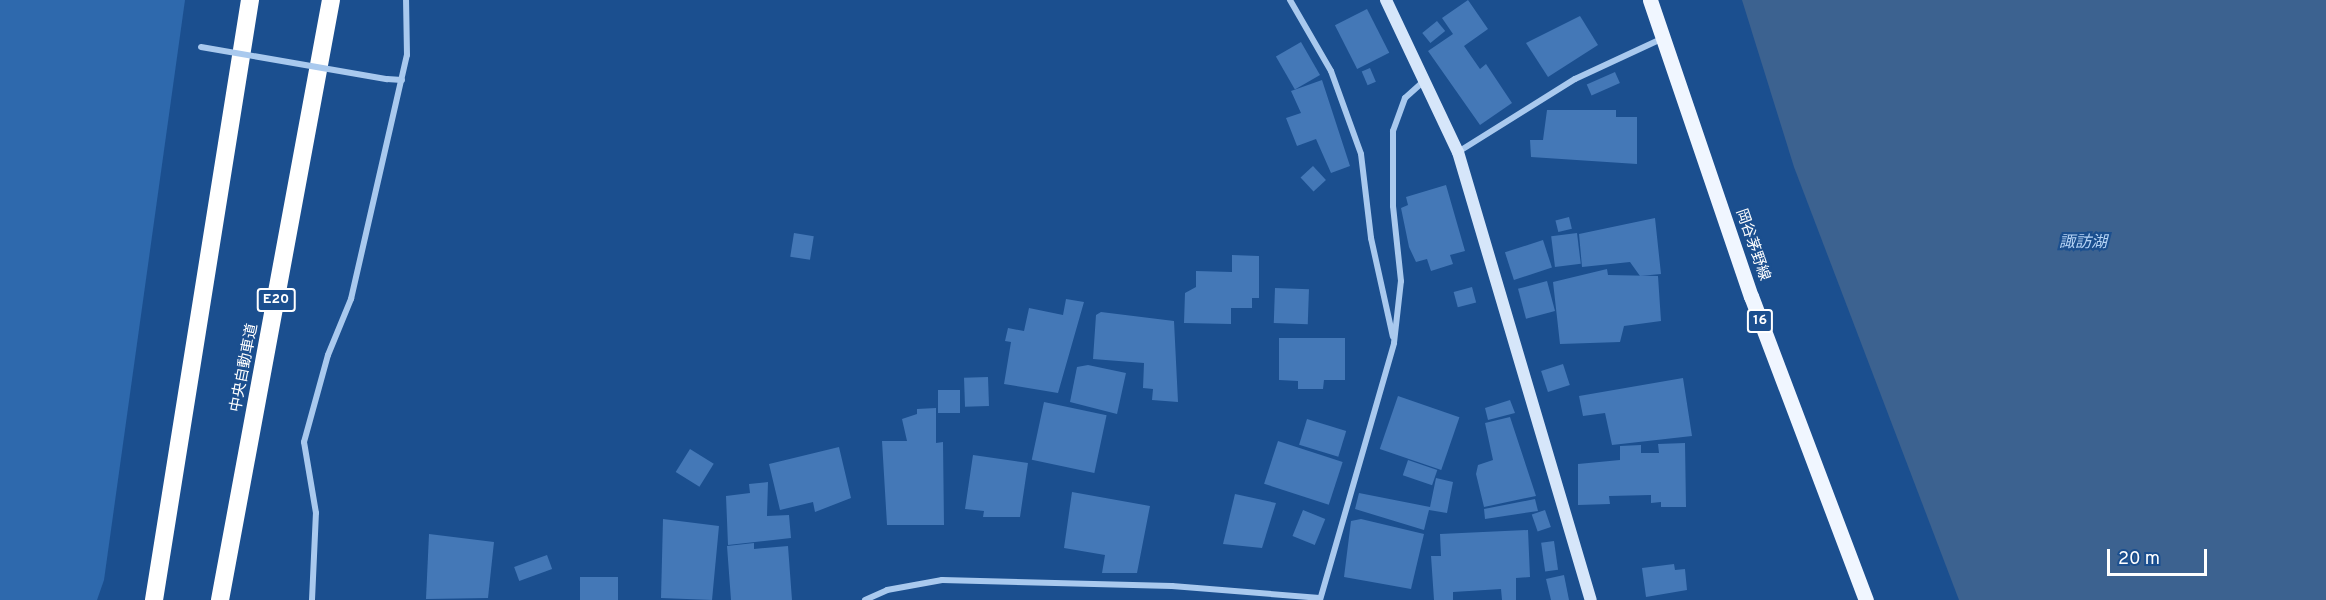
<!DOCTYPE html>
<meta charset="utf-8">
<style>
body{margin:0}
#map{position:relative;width:2326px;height:600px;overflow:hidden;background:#1b4f8f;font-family:Overpass,"Noto Sans JP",sans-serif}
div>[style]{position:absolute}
.green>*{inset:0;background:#2e69ad}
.water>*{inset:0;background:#3c6290}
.building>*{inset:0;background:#4478b7;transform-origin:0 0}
.street>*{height:6px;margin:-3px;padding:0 3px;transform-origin:3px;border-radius:3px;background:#a9c9ee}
.secondary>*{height:12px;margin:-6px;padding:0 6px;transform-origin:6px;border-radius:6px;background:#d6e6fa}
.primary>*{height:15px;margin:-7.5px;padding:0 7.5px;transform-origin:7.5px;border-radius:7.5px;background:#f0f6ff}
.highway>*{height:18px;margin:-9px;padding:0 9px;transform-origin:9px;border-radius:9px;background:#fff}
.street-bridge>*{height:6px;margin:-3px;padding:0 3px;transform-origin:3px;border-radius:3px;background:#a9c9ee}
span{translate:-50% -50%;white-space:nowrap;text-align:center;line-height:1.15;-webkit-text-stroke:4.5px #1b4f8f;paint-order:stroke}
.shield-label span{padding:2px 4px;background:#1b4f8f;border:2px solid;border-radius:4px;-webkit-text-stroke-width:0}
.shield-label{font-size:14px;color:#fff;font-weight:700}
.street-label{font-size:15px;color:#fff}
.water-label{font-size:16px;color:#b5d3f5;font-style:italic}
.scale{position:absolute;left:2107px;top:549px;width:100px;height:27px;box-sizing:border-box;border:3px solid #fff;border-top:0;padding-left:8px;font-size:18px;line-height:21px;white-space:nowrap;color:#fff;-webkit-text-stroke:4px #1b4f8f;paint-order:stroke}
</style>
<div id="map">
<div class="green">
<div style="clip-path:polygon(0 0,185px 0,104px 580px,97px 600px,0 600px)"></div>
</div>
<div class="water">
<div style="clip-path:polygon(1742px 0,2326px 0,2326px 600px,1959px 600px,1794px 167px)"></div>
</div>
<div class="building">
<div style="clip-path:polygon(1468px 0,1488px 29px,1464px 46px,1480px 69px,1486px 64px,1512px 103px,1480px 125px,1428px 51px,1453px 34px,1442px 18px)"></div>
<div style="left:1367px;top:9px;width:49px;height:36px;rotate:63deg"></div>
<div style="clip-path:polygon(1580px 16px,1598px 45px,1548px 77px,1526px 43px)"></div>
<div style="left:1437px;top:21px;width:13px;height:19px;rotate:51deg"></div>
<div style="left:1301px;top:42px;width:38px;height:29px;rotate:60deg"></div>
<div style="left:1370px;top:68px;width:15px;height:9px;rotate:67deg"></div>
<div style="left:1615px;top:72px;width:12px;height:31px;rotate:66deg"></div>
<div style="clip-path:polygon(1322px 80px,1350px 166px,1331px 173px,1316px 139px,1297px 146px,1286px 118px,1301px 113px,1291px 91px)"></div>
<div style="clip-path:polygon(1547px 110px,1616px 110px,1616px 117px,1637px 117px,1637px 164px,1531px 157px,1530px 140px,1543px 140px)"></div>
<div style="left:1313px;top:166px;width:19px;height:17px;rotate:47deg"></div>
<div style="clip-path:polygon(1446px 185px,1465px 251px,1450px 255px,1453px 264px,1431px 271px,1427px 259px,1416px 262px,1409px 247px,1401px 208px,1408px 205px,1406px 197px)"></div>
<div style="left:1569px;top:217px;width:12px;height:14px;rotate:76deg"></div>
<div style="clip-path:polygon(1655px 218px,1661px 274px,1640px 276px,1630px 262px,1582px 267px,1579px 234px)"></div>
<div style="left:794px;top:233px;width:20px;height:24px;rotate:9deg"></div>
<div style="left:1577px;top:233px;width:31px;height:26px;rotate:83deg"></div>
<div style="left:1543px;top:240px;width:29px;height:40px;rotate:72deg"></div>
<div style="clip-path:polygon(1232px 255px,1259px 256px,1259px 298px,1252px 298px,1252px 308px,1231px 308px,1231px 324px,1184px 323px,1185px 293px,1196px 287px,1196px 271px,1232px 272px)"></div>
<div style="clip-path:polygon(1607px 269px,1608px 275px,1658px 276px,1661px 321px,1624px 326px,1620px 342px,1560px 344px,1553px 282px)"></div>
<div style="left:1547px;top:281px;width:31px;height:30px;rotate:75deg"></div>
<div style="left:1472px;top:287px;width:16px;height:19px;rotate:75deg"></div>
<div style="left:1275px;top:288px;width:34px;height:35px;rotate:2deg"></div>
<div style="clip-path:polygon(1066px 299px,1084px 302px,1058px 393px,1004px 384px,1011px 342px,1005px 341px,1008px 328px,1024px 331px,1029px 308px,1063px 315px)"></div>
<div style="clip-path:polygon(1101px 312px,1174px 321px,1178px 402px,1152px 400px,1153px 389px,1143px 388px,1144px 363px,1093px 359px,1096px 315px)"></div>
<div style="clip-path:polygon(1279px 338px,1345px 338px,1345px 380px,1324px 380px,1323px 389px,1298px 389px,1298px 381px,1279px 380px)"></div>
<div style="left:1563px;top:364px;width:22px;height:23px;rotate:72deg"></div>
<div style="clip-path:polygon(1088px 365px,1126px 373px,1117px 414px,1070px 402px,1077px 367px)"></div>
<div style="left:988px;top:377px;width:29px;height:24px;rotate:88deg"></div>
<div style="clip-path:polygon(1683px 378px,1692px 436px,1612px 445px,1605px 413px,1583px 416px,1579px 396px)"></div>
<div style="left:938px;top:390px;width:22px;height:23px"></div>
<div style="left:1398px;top:396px;width:65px;height:56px;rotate:19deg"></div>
<div style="clip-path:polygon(1510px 400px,1515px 413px,1488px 420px,1485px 408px)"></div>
<div style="left:1044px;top:402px;width:64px;height:59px;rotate:12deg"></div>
<div style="clip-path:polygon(936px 408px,936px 443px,943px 442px,944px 525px,887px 525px,882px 441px,907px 441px,902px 419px,917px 414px,917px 409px)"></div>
<div style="clip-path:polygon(1510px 417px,1536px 496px,1484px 507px,1476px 474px,1478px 465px,1493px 460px,1485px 423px)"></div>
<div style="left:1307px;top:419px;width:41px;height:27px;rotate:17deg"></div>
<div style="left:1278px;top:441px;width:68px;height:45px;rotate:18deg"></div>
<div style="clip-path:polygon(1685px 443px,1686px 507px,1661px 507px,1661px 502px,1651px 503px,1651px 495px,1609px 496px,1610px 504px,1578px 505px,1578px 464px,1620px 460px,1620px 446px,1641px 445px,1641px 453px,1659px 453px,1658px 444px)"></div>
<div style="clip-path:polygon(839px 447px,851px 498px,815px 512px,813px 502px,780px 510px,769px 464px)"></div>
<div style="left:690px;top:449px;width:28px;height:27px;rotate:32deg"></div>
<div style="clip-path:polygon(973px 455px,1028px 463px,1020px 517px,983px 517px,984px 511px,965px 509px)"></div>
<div style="left:1408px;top:460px;width:31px;height:16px;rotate:19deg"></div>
<div style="clip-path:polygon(1436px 478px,1453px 482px,1447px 513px,1429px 510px,1424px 530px,1355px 509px,1359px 493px,1430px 507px)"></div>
<div style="clip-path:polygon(768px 482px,767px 516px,789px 515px,791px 538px,728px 545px,726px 496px,750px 493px,749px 484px)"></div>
<div style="clip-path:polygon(1072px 492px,1150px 506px,1137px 573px,1102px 573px,1105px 555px,1064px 548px)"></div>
<div style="clip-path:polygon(1235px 494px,1276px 503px,1262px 548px,1223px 544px)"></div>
<div style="clip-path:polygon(1535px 499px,1538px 511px,1485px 519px,1484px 509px)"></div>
<div style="left:1303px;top:510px;width:24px;height:28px;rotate:22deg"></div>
<div style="left:1545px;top:510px;width:18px;height:14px;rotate:71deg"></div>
<div style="clip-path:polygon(663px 519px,719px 526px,712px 600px,661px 598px)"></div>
<div style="clip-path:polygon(1361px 519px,1424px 534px,1411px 589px,1344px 577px,1351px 521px)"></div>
<div style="clip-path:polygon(1528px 530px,1530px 577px,1516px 578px,1516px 600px,1502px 600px,1501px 589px,1453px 592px,1453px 600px,1434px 600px,1431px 556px,1441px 556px,1440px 534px)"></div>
<div style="clip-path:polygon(429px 534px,494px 542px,488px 598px,426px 599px)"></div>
<div style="left:1554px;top:541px;width:29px;height:13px;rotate:82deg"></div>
<div style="clip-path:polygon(754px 543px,754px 549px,788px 546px,792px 600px,731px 600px,727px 546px)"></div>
<div style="left:547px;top:555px;width:15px;height:35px;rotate:70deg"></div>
<div style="clip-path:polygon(1674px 564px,1675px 570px,1685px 569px,1687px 590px,1646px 597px,1642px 568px)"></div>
<div style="clip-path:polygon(1564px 575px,1569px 600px,1551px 600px,1546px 579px)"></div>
<div style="left:580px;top:577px;width:38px;height:23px"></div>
</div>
<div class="street">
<div style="left:1290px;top:0;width:82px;rotate:60deg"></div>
<div style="left:1331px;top:71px;width:88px;rotate:70.1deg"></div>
<div style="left:1361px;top:154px;width:85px;rotate:83.2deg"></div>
<div style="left:1371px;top:238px;width:101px;rotate:77.5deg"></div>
<div style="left:387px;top:79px;width:15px;rotate:4deg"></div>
<div style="left:1458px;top:152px;width:138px;rotate:-32deg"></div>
<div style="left:1575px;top:79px;width:95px;rotate:-24.9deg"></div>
<div style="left:312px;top:600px;width:87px;rotate:-87.4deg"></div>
<div style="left:316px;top:513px;width:72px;rotate:-99.6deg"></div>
<div style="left:304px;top:442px;width:90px;rotate:-74.6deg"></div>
<div style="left:328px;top:355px;width:61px;rotate:-67.7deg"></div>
<div style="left:351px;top:299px;width:250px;rotate:-77.1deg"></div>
<div style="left:407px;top:55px;width:55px;rotate:-91deg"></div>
<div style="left:865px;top:600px;width:24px;rotate:-24deg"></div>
<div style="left:887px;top:590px;width:56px;rotate:-10.3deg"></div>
<div style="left:942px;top:580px;width:230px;rotate:1.5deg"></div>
<div style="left:1172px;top:586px;width:148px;rotate:4.6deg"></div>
<div style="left:1320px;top:600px;width:267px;rotate:-73.9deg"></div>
<div style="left:1394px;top:343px;width:62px;rotate:-83.6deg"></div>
<div style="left:1401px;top:281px;width:75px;rotate:-96.1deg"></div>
<div style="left:1393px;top:206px;width:75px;rotate:-90deg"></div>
<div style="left:1393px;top:131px;width:35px;rotate:-70deg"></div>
<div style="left:1405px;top:98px;width:27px;rotate:-42deg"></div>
</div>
<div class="secondary">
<div style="left:1386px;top:0;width:168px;rotate:64.7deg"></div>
<div style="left:1458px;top:152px;width:467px;rotate:73.5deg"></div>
</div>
<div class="primary">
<div style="left:1650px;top:0;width:313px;rotate:71.2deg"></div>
<div style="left:1751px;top:296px;width:325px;rotate:69.3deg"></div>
</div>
<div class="highway">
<div style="left:154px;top:600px;width:608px;rotate:-80.91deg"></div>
<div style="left:220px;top:600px;width:610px;rotate:-79.52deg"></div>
</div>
<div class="street-bridge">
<div style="left:201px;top:47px;width:189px;rotate:9.8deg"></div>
</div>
<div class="shield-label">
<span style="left:276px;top:300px">E20</span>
<span style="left:1760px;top:321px">16</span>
</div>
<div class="street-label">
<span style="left:1752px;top:245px;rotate:71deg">岡谷茅野線</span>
<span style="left:245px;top:368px;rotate:-79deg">中央自動車道</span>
</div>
<div class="water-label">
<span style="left:2083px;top:243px">諏訪湖</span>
</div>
<div class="scale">20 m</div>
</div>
